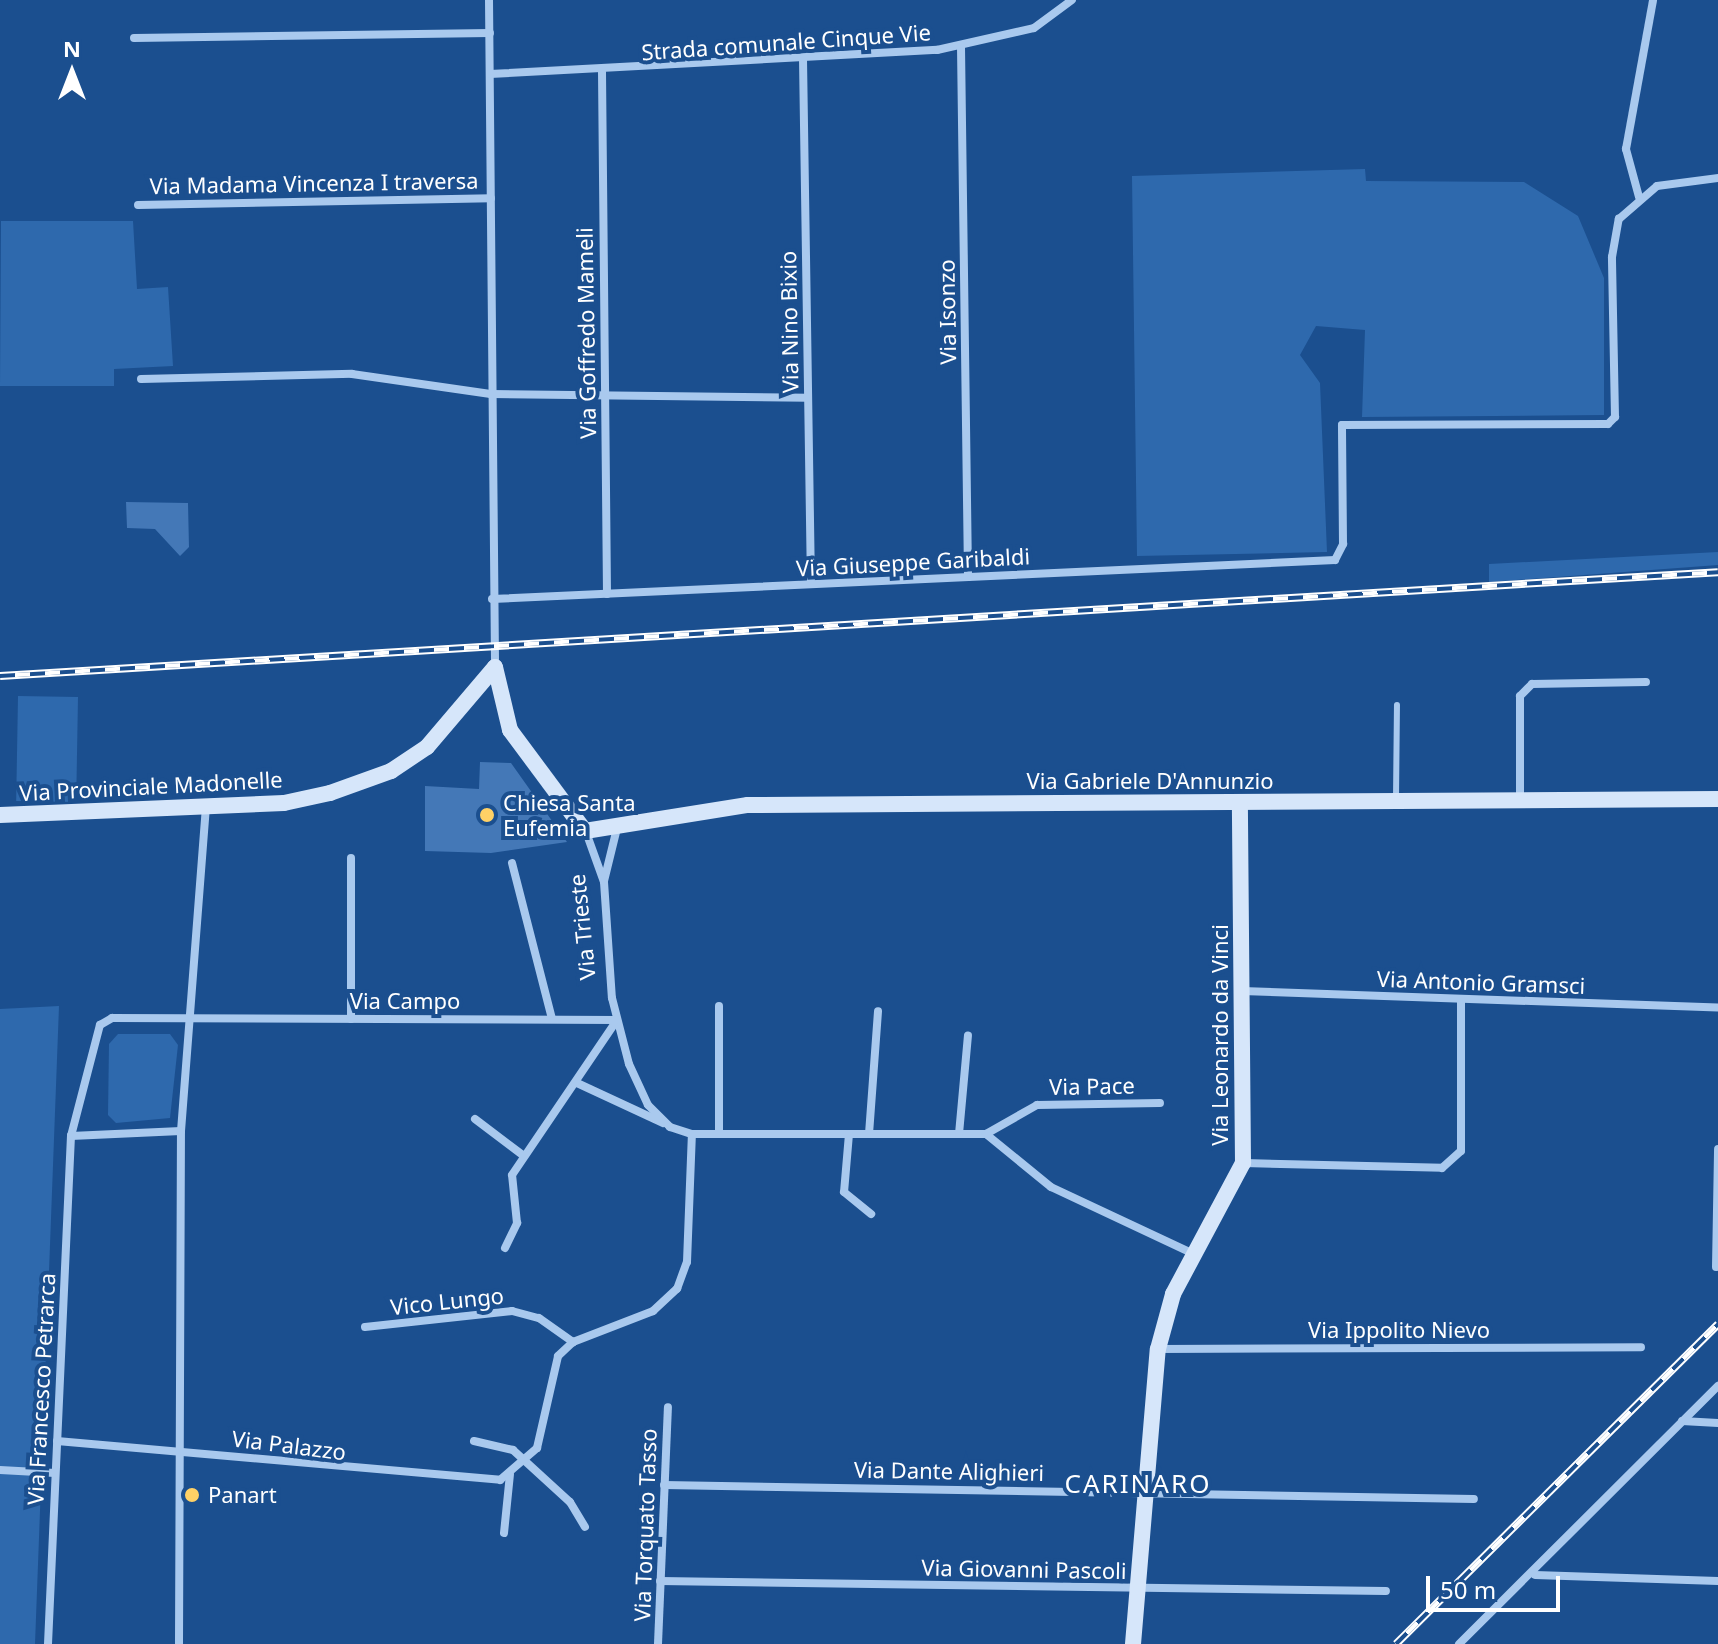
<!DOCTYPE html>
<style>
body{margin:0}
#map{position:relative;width:1718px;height:1644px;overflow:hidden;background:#1b4f8f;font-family:"Noto Sans",sans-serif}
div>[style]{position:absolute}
.green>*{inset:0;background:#2e69ad;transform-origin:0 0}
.building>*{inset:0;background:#4478b7}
.lane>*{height:6px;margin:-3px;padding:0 3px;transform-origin:3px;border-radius:3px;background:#a9c9ee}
.street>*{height:8px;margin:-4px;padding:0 4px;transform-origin:4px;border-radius:4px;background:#a9c9ee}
.secondary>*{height:16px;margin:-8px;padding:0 8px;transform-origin:8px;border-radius:8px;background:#d6e6fa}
.rail>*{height:8px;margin-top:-4px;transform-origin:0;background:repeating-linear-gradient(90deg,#1b4f8f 0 15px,#fff 0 30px);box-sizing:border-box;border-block:2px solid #fff}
.dots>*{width:22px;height:22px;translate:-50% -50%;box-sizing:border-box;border:4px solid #1b4f8f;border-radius:50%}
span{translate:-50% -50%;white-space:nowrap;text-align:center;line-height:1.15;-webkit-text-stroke:8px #1b4f8f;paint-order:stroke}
.street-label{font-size:22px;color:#fff}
.poi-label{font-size:22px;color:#fff}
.left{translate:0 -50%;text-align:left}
.quarter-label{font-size:26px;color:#fff;letter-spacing:2px}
.north{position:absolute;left:32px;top:32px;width:80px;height:80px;-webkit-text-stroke:6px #1b4f8f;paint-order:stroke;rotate:0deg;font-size:22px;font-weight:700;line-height:32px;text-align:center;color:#fff}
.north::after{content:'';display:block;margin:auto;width:28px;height:36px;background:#fff;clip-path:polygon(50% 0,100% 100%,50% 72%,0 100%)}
.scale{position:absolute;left:1426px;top:1576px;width:134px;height:36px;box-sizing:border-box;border:4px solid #fff;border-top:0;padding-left:10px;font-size:24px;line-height:28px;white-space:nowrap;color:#fff;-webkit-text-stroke:6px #1b4f8f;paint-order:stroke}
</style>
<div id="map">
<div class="green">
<div style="clip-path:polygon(1365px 169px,1366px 181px,1524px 182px,1578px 216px,1604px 278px,1604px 415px,1362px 417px,1365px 330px,1316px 326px,1300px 355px,1320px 383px,1327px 552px,1137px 556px,1132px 176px)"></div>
<div style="clip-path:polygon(1px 221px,133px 221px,137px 289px,168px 287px,173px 366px,114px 369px,114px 386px,0 386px)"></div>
<div style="clip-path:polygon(1718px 552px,1718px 565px,1489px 582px,1489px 564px)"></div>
<div style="left:78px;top:697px;width:105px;height:60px;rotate:91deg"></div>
<div style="clip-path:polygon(59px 1006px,35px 1644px,0 1644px,0 1009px)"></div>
<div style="clip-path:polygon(118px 1034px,170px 1034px,178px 1045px,170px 1118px,116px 1123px,108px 1115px,109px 1044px)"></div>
</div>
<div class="building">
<div style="clip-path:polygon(126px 502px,188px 503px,189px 547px,180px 556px,155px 529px,127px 528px)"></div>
<div style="clip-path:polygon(480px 762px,511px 763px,567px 842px,491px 853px,425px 851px,425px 786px,479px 789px)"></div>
</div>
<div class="lane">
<div style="left:1396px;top:798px;width:93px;rotate:-89.4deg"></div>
</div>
<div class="street">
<div style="left:489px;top:0;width:667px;rotate:89.48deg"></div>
<div style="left:134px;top:38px;width:356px;rotate:-0.8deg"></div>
<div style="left:961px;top:47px;width:530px;rotate:89.24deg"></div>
<div style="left:803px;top:59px;width:525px;rotate:89.13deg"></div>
<div style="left:602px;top:72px;width:522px;rotate:89.45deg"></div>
<div style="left:490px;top:74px;width:448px;rotate:-3.1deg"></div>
<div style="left:937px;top:50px;width:99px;rotate:-12.8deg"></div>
<div style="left:1034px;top:28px;width:47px;rotate:-36.4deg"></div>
<div style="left:1639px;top:197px;width:50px;rotate:-105.2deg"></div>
<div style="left:1626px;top:149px;width:151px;rotate:-79.7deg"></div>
<div style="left:138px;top:205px;width:353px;rotate:-1.1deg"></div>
<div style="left:141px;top:379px;width:211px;rotate:-1.4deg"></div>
<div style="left:352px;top:374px;width:140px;rotate:8.2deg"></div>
<div style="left:491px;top:394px;width:317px;rotate:0.7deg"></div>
<div style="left:492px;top:599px;width:844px;rotate:-2.65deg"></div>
<div style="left:1335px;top:560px;width:18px;rotate:-63deg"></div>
<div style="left:1343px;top:544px;width:119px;rotate:-90.5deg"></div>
<div style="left:1342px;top:425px;width:266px;rotate:-0.2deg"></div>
<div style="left:1608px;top:424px;width:10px;rotate:-45deg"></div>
<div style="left:1615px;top:417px;width:160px;rotate:-91.1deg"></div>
<div style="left:1612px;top:257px;width:39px;rotate:-80deg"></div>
<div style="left:1619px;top:219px;width:50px;rotate:-41deg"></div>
<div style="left:1657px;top:186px;width:62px;rotate:-7.5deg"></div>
<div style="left:1520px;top:800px;width:104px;rotate:-90deg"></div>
<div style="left:1520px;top:696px;width:17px;rotate:-45deg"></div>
<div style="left:1532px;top:684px;width:114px;rotate:-1deg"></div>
<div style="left:586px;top:832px;width:53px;rotate:70.2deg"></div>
<div style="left:604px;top:882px;width:116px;rotate:86.1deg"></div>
<div style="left:612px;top:998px;width:68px;rotate:75.6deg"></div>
<div style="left:629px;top:1064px;width:45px;rotate:65.1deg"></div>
<div style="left:648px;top:1105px;width:31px;rotate:45deg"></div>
<div style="left:670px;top:1127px;width:23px;rotate:18deg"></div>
<div style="left:692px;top:1134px;width:294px"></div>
<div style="left:351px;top:858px;width:161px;rotate:90deg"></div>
<div style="left:512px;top:863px;width:161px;rotate:75.6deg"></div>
<div style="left:604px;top:881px;width:59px;rotate:-76.2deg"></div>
<div style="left:1242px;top:991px;width:476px;rotate:2deg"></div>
<div style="left:719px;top:1006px;width:128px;rotate:90deg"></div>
<div style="left:577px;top:1083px;width:95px;rotate:24.9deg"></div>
<div style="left:475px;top:1119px;width:61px;rotate:37.1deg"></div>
<div style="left:849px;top:1134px;width:58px;rotate:94.9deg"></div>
<div style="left:844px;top:1192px;width:35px;rotate:39deg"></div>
<div style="left:869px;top:1134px;width:123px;rotate:-85.8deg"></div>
<div style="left:959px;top:1134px;width:99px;rotate:-84.8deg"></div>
<div style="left:986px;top:1134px;width:84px;rotate:39.2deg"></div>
<div style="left:1051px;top:1187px;width:158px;rotate:25.1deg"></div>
<div style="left:986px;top:1134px;width:59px;rotate:-29.6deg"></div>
<div style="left:1037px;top:1105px;width:123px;rotate:-0.9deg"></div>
<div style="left:71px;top:1136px;width:110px;rotate:-2.6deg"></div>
<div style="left:181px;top:1131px;width:325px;rotate:-85.6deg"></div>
<div style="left:1244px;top:1163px;width:198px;rotate:1.4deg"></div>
<div style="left:1442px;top:1168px;width:25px;rotate:-42deg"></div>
<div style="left:1461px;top:1151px;width:152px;rotate:-90deg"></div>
<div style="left:505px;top:1248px;width:28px;rotate:-64deg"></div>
<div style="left:517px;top:1223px;width:48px;rotate:-95.9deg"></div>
<div style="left:512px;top:1175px;width:187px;rotate:-55.9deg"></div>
<div style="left:1716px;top:1267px;width:118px;rotate:-89deg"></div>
<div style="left:365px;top:1327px;width:148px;rotate:-6.2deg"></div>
<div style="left:512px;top:1311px;width:28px;rotate:15deg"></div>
<div style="left:539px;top:1318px;width:42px;rotate:35.2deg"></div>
<div style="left:1158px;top:1349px;width:483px;rotate:-0.2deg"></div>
<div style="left:1682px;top:1421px;width:36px;rotate:3deg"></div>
<div style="left:57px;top:1441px;width:445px;rotate:5deg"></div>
<div style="left:500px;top:1480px;width:49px;rotate:-40.9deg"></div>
<div style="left:537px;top:1448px;width:94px;rotate:-77.1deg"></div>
<div style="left:558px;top:1356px;width:21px;rotate:-43deg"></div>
<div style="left:573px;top:1342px;width:86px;rotate:-21.2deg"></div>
<div style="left:653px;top:1311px;width:33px;rotate:-43deg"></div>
<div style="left:677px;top:1289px;width:29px;rotate:-70deg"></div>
<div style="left:687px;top:1262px;width:128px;rotate:-87.8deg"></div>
<div style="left:474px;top:1441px;width:40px;rotate:13deg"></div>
<div style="left:513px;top:1450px;width:77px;rotate:42.4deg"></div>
<div style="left:570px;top:1502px;width:29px;rotate:59deg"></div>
<div style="left:0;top:1470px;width:55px;rotate:3.1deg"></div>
<div style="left:664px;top:1485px;width:810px;rotate:0.99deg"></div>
<div style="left:504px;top:1533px;width:59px;rotate:-84.2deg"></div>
<div style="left:1535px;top:1575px;width:183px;rotate:1.9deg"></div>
<div style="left:660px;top:1581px;width:726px;rotate:0.79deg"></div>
<div style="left:48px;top:1644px;width:509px;rotate:-87.41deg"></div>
<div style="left:71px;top:1136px;width:115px;rotate:-75.4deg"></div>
<div style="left:100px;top:1025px;width:14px;rotate:-30deg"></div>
<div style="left:112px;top:1018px;width:505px;rotate:0.23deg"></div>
<div style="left:179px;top:1644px;width:513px;rotate:-89.78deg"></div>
<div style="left:658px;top:1644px;width:237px;rotate:-87.6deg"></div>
<div style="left:1459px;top:1644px;width:366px;rotate:-44.9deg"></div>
</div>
<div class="secondary">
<div style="left:495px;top:667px;width:65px;rotate:76.6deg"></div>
<div style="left:510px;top:730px;width:126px;rotate:53.4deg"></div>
<div style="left:585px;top:831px;width:165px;rotate:-9.1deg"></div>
<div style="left:748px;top:805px;width:970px;rotate:-0.35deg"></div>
<div style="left:0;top:815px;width:284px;rotate:-2.4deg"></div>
<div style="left:284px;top:803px;width:47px;rotate:-12.3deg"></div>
<div style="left:330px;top:793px;width:65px;rotate:-19.8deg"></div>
<div style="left:391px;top:771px;width:43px;rotate:-33.7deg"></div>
<div style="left:427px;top:747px;width:105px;rotate:-49.6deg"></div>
<div style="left:1133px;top:1644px;width:296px;rotate:-85.2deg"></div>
<div style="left:1158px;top:1349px;width:57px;rotate:-74.7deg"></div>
<div style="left:1173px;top:1294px;width:149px;rotate:-61.9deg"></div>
<div style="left:1243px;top:1163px;width:360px;rotate:-90.5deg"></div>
</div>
<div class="rail">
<div style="left:0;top:676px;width:1721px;rotate:-3.46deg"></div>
<div style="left:1396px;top:1644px;width:454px;rotate:-44.8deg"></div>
</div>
<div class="dots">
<div style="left:487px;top:815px;background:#ffd166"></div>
<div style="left:192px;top:1495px;background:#ffd166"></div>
</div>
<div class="street-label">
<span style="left:786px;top:42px;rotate:-4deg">Strada comunale Cinque Vie</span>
<span style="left:314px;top:183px;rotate:-1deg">Via Madama Vincenza I traversa</span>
<span style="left:947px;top:312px;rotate:-91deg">Via Isonzo</span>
<span style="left:789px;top:322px;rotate:-91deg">Via Nino Bixio</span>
<span style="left:586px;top:333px;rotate:-91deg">Via Goffredo Mameli</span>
<span style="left:913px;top:562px;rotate:-3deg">Via Giuseppe Garibaldi</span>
<span style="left:1150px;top:781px">Via Gabriele D'Annunzio</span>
<span style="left:151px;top:786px;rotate:-3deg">Via Provinciale Madonelle</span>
<span style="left:582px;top:927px;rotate:-96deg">Via Trieste</span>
<span style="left:1481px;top:982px;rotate:2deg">Via Antonio Gramsci</span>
<span style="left:405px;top:1001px">Via Campo</span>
<span style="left:1220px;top:1035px;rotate:-90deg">Via Leonardo da Vinci</span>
<span style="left:1092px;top:1086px;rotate:-1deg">Via Pace</span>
<span style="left:447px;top:1301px;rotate:-6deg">Vico Lungo</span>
<span style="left:1399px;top:1330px">Via Ippolito Nievo</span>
<span style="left:41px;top:1389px;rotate:-87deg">Via Francesco Petrarca</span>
<span style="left:289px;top:1445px;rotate:7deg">Via Palazzo</span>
<span style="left:949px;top:1471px;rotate:1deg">Via Dante Alighieri</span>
<span style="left:645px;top:1525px;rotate:-88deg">Via Torquato Tasso</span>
<span style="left:1024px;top:1569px;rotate:1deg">Via Giovanni Pascoli</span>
</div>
<div class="poi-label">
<span class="left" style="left:503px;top:815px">Chiesa Santa<br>Eufemia</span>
<span class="left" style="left:208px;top:1495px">Panart</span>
</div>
<div class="quarter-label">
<span style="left:1138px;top:1484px">CARINARO</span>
</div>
<div class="north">N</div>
<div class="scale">50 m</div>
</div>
